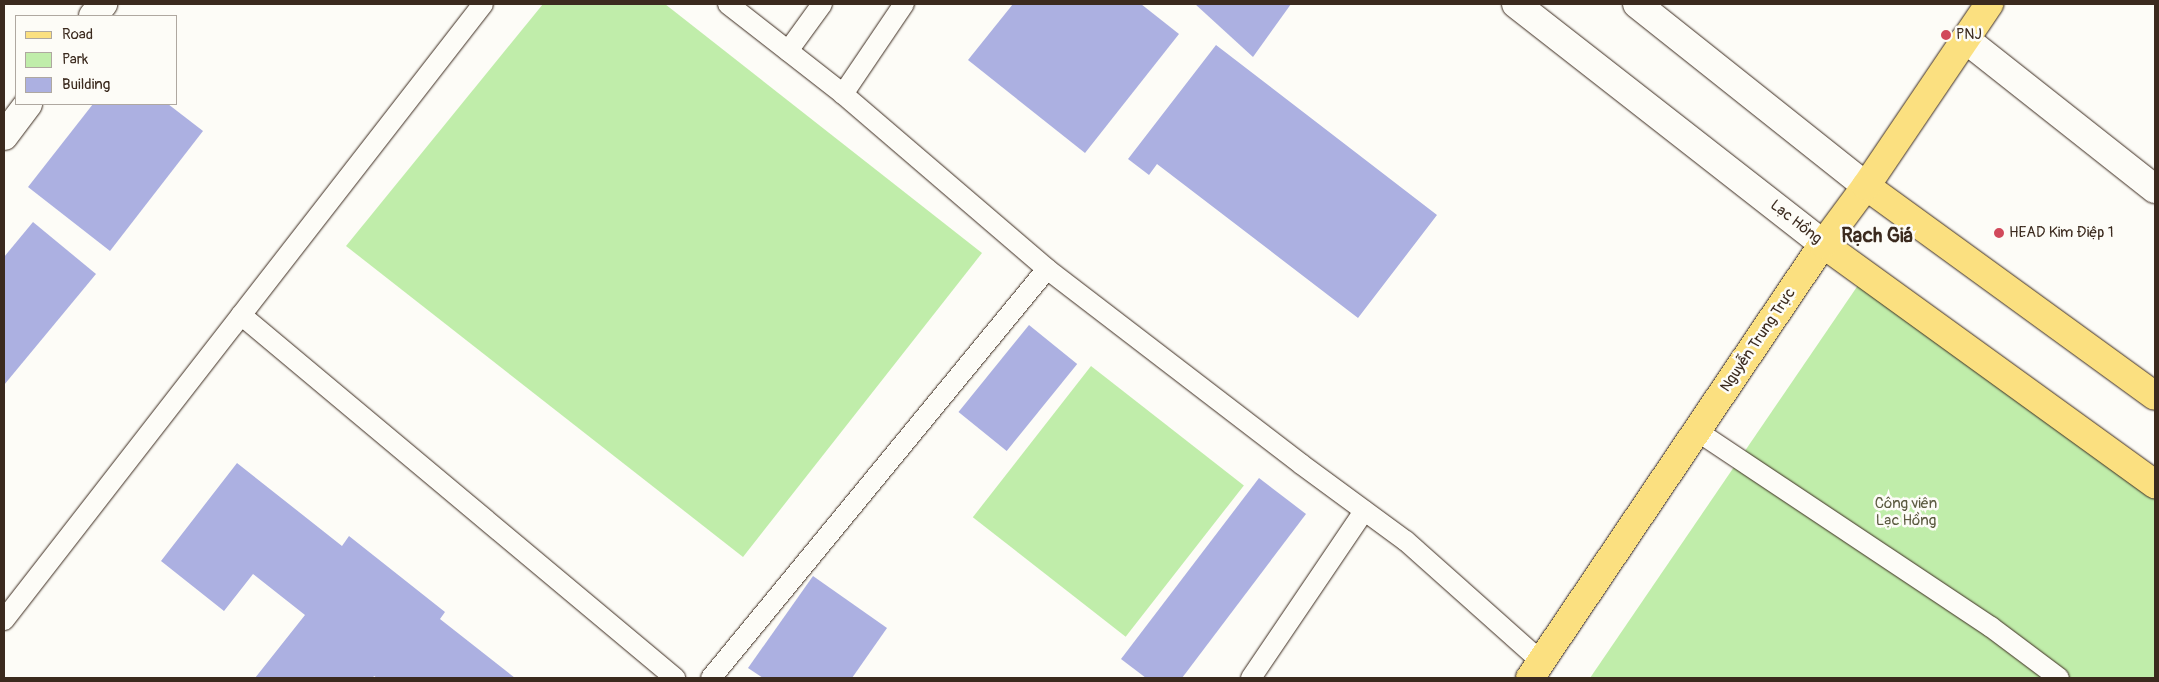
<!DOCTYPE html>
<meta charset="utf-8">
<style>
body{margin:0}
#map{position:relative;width:2159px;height:682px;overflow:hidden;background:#fdfcf7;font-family:Pangolin,sans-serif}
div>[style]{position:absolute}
.green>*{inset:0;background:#c0edaa;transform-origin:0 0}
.building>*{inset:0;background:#acb0e1;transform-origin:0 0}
.roads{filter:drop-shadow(0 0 1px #3b2a1e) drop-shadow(0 0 1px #3b2a1e)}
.lane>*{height:20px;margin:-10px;padding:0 10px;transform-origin:10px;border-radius:10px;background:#fdfcf7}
.street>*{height:28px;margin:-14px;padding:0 14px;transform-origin:14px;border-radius:14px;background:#fdfcf7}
.secondary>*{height:28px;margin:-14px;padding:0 14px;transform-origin:14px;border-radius:14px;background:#fdfcf7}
.primary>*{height:28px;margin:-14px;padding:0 14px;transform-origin:14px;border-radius:14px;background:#fbe080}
.dots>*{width:14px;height:14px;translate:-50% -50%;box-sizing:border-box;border:2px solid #fdfcf7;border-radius:50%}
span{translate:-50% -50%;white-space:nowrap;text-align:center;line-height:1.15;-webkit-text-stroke:5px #fdfcf7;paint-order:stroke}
.poi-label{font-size:15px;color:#3b2a1e}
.left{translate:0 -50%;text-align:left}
.street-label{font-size:15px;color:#3b2a1e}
.park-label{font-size:15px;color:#5c5b41}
.district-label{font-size:20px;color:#3b2a1e;font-weight:700}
.frame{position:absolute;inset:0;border:5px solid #3b2a1e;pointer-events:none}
.legend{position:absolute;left:15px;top:15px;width:162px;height:90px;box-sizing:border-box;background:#fdfcf7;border:1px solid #afa8a0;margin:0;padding:6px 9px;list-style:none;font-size:15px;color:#3b2a1e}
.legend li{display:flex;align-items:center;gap:10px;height:25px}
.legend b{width:25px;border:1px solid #afa8a0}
</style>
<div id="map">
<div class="green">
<div style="clip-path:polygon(543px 4px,665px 4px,982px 253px,743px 557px,346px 246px)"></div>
<div style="clip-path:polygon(1865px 275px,2155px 484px,2155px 678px,1590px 678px)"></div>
<div style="left:1091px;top:366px;width:194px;height:192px;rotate:38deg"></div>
</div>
<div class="building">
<div style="clip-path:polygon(1013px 4px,1141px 4px,1179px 34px,1085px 153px,968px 60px)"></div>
<div style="clip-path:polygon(1195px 4px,1291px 4px,1253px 57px)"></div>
<div style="clip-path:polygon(1216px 45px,1437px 215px,1358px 318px,1157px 164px,1149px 175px,1128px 159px)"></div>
<div style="clip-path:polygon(93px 104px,168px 104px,203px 131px,110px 251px,28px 187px)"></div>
<div style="clip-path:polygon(33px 222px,96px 274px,4px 385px,4px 257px)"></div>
<div style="left:1029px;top:325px;width:62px;height:112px;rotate:39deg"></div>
<div style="clip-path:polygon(237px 463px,342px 546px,349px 536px,445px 612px,440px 619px,515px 678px,377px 678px,374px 676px,373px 678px,255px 678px,305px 615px,253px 574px,224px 611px,161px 561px)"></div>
<div style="clip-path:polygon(1259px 478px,1306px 514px,1182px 678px,1146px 678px,1121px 659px)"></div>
<div style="clip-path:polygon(813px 576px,887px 628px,852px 678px,763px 678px,748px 668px)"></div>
</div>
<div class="roads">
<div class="lane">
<div style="left:728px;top:4px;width:146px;rotate:38deg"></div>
<div style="left:843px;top:94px;width:269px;rotate:40.6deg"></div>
<div style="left:1047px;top:269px;width:320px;rotate:37.5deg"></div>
<div style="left:1301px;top:464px;width:130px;rotate:36.3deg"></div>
<div style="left:1406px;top:541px;width:182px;rotate:41.7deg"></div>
<div style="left:788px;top:51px;width:58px;rotate:-54.1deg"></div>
<div style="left:843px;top:94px;width:109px;rotate:-55.9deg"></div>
<div style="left:241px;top:315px;width:566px;rotate:39.91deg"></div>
<div style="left:1697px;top:431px;width:353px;rotate:33.7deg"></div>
<div style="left:1991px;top:627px;width:85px;rotate:36.9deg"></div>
<div style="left:4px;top:620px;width:780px;rotate:-52.13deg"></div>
<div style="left:711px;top:678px;width:529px;rotate:-50.6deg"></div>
<div style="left:1251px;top:678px;width:202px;rotate:-55.9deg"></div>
</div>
<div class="street">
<div style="left:93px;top:16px;width:16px;rotate:-50deg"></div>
<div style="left:1965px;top:39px;width:242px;rotate:38.3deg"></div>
<div style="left:4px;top:136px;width:40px;rotate:-53deg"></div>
</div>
<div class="secondary">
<div style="left:1516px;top:4px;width:390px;rotate:38deg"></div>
<div style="left:1637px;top:4px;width:293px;rotate:38.5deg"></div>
</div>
<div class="primary">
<div style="left:1866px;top:186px;width:357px;rotate:36deg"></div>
<div style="left:1823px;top:244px;width:410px;rotate:35.9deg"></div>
<div style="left:1530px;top:678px;width:524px;rotate:-55.98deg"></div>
<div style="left:1823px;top:244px;width:72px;rotate:-53.4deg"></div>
<div style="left:1866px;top:186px;width:220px;rotate:-55.9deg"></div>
</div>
</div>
<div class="dots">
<div style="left:1946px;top:35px;background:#d1495b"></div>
<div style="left:1999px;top:233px;background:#d1495b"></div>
</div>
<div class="poi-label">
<span class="left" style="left:1956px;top:35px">PNJ</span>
<span class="left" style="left:2009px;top:233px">HEAD Kim Điệp 1</span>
</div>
<div class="street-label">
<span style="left:1796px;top:222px;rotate:38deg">Lạc Hồng</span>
<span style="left:1758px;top:340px;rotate:-56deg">Nguyễn Trung Trực</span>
</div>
<div class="park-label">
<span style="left:1906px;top:512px">Công viên<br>Lạc Hồng</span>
</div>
<div class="district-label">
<span style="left:1877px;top:235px">Rạch Giá</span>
</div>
<div class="frame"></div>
<ul class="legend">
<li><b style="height:6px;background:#fbe080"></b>Road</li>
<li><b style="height:14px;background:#c0edaa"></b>Park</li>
<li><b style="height:14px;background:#acb0e1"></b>Building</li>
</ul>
</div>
